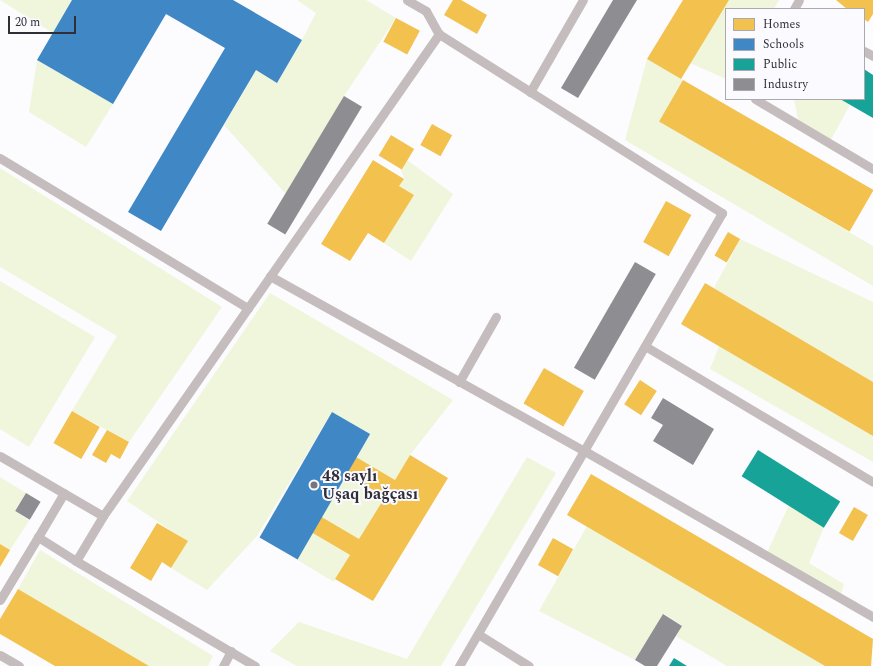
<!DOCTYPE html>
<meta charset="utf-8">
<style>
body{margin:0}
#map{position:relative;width:873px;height:666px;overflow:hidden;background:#fcfbfe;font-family:Spectral,serif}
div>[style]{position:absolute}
.green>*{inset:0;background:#eff6dc;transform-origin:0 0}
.homes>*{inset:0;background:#f2c14e;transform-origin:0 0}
.schools>*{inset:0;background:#3f88c5;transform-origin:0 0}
.public>*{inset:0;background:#17a398;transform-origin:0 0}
.industry>*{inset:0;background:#8d8d92;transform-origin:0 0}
.service>*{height:9px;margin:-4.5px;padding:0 4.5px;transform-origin:4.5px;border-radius:4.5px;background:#c5bdbd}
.dots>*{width:11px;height:11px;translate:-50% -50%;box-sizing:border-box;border:2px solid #fbfaff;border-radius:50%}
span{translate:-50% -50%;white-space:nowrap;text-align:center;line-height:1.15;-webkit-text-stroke:4px #fbfaff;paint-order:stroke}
.poi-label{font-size:16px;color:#302f38;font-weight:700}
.left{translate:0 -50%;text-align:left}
.legend{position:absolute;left:725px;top:8px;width:140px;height:92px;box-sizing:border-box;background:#fbfaff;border:1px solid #aaa9af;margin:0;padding:5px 7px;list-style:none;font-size:12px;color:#302f38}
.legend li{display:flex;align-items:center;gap:8px;height:20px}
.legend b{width:20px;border:1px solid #aaa9af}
.scale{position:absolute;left:8px;top:16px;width:68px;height:18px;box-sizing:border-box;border:2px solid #302f38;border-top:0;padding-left:5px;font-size:12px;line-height:14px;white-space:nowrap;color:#302f38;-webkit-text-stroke:3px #fbfaff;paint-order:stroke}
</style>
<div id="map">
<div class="green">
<div style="clip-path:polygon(0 0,72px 0,53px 33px)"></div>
<div style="clip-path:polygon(297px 0,366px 0,396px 18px,344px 96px,286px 194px,224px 125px,256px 70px,277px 82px,302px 40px,316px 13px)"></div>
<div style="clip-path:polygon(729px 0,779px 0,774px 9px,726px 9px,726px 79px,690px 63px)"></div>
<div style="clip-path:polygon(647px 59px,683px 80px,659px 121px,873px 246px,873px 286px,625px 140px)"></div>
<div style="clip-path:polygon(37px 60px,113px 104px,86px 147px,29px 112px)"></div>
<div style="clip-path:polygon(794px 99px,840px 99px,850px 105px,829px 143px,799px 125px)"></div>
<div style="clip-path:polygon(407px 160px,453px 194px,411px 261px,384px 243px,414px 195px,399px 186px,404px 178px,401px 170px)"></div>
<div style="clip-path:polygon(0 168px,222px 307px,129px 442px,72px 411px,117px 336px,0 267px)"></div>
<div style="clip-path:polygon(740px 239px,873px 302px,873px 382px,714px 288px)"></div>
<div style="clip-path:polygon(0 281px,95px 337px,29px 447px,0 429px)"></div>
<div style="clip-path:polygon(270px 293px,453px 400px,410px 455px,395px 480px,356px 457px,370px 434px,332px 412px,257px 536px,207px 590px,171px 568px,187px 541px,127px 501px)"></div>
<div style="clip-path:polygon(719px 346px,873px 436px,873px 462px,710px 369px)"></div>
<div style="clip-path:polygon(527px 457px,556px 473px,441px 666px,297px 666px,270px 651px,299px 622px,407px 659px)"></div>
<div style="left:346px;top:474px;width:45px;height:49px;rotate:31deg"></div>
<div style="clip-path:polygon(0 477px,26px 493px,15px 511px,29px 521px,10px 550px,0 544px)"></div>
<div style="clip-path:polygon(789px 505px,824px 527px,809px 563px,844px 584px,840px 597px,766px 555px)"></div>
<div style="clip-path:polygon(587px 526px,825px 666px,727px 666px,676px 636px,682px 625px,664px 614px,635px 660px,539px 611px)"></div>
<div style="left:311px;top:532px;width:45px;height:31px;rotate:31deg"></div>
<div style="clip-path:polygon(40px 550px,213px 656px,208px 666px,149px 666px,18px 589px)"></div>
</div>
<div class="homes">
<div style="clip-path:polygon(453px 0,461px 0,487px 15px,477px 34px,444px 15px)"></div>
<div style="clip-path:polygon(683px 0,729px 0,681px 79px,647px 59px)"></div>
<div style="clip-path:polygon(836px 0,873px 0,873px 14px,868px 22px,864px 19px,864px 9px,847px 9px)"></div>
<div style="left:396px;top:18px;width:27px;height:27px;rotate:28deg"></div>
<div style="left:683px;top:80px;width:220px;height:48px;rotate:30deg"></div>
<div style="left:432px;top:124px;width:23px;height:24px;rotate:29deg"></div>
<div style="left:391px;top:135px;width:27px;height:24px;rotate:31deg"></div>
<div style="clip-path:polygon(373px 160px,404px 179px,399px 186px,414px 195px,384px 243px,368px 233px,350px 261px,321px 244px)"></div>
<div style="left:666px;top:201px;width:29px;height:47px;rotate:29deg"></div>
<div style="left:728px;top:232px;width:14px;height:27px;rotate:30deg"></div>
<div style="clip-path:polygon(705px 283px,873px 382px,873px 436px,681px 324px)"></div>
<div style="left:544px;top:368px;width:46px;height:41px;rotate:30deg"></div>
<div style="left:640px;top:380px;width:20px;height:29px;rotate:33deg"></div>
<div style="left:72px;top:411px;width:32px;height:37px;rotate:30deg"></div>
<div style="clip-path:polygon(107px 430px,129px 442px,120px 459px,111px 454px,106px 463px,92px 455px)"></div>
<div style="clip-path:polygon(410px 455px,448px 478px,373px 601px,335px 579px,350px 555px,311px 532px,320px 516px,359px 539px,385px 497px,346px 474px,356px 457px,395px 480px)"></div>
<div style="clip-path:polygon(591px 474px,873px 639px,871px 666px,825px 666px,567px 515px)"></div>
<div style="left:854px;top:507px;width:16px;height:30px;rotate:30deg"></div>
<div style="clip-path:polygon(157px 523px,188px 541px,171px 568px,162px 562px,151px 581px,130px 568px)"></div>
<div style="left:553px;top:538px;width:23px;height:31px;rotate:29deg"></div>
<div style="clip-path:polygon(0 544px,10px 550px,0 567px)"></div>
<div style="clip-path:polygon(18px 589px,149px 666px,55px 666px,0 634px,0 619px)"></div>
</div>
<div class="schools">
<div style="clip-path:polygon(72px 0,233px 0,302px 40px,277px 83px,256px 70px,161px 231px,128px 212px,225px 48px,166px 14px,113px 104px,37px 60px)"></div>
<div style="left:332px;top:412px;width:44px;height:145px;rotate:30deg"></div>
</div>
<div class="public">
<div style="clip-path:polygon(864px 69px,873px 75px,873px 118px,840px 99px,864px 99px)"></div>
<div style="left:758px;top:450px;width:97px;height:31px;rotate:32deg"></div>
<div style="clip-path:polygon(674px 658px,687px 666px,669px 666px)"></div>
</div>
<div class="industry">
<div style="clip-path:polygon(613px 0,637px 0,578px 98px,561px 88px)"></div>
<div style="left:344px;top:96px;width:21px;height:149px;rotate:31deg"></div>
<div style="left:635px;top:262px;width:24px;height:122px;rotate:30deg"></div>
<div style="clip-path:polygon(663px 398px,714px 429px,693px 465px,653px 441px,663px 425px,651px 418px)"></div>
<div style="left:26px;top:493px;width:17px;height:21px;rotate:31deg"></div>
<div style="clip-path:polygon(663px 614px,682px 626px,657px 666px,645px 666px,635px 660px)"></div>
</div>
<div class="service">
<div style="left:407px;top:0;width:22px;rotate:30deg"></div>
<div style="left:426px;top:11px;width:26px;rotate:61deg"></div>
<div style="left:794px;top:9px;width:10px;rotate:-61deg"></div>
<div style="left:864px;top:51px;width:10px;rotate:29deg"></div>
<div style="left:530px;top:92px;width:106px;rotate:-60.1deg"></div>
<div style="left:755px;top:99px;width:137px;rotate:30.7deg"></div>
<div style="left:0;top:158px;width:290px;rotate:31.2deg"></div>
<div style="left:270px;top:276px;width:358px;rotate:29.1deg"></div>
<div style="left:583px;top:450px;width:335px;rotate:29.9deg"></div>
<div style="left:645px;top:346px;width:265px;rotate:30.8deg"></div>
<div style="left:459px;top:382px;width:75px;rotate:-60.4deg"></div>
<div style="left:0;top:456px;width:119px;rotate:30.2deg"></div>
<div style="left:38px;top:537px;width:51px;rotate:-59.4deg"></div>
<div style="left:0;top:600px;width:74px;rotate:-58.9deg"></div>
<div style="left:38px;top:537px;width:45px;rotate:32.3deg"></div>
<div style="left:478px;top:634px;width:60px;rotate:32.1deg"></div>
<div style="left:0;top:655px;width:22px;rotate:30deg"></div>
<div style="left:223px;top:666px;width:17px;rotate:-62deg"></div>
<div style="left:255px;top:666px;width:208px;rotate:-149.6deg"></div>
<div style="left:76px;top:561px;width:52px;rotate:-59deg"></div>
<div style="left:103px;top:516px;width:588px;rotate:-55.12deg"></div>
<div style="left:439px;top:34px;width:335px;rotate:32.3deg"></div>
<div style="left:722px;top:213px;width:524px;rotate:120.14deg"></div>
</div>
<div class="dots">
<div style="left:314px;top:485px;background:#77767d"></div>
</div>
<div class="poi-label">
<span class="left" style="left:322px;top:485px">48 saylı<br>Uşaq bağçası</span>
</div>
<ul class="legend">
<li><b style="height:11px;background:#f2c14e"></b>Homes</li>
<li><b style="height:11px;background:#3f88c5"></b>Schools</li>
<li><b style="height:11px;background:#17a398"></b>Public</li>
<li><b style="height:11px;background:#8d8d92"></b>Industry</li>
</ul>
<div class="scale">20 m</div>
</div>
